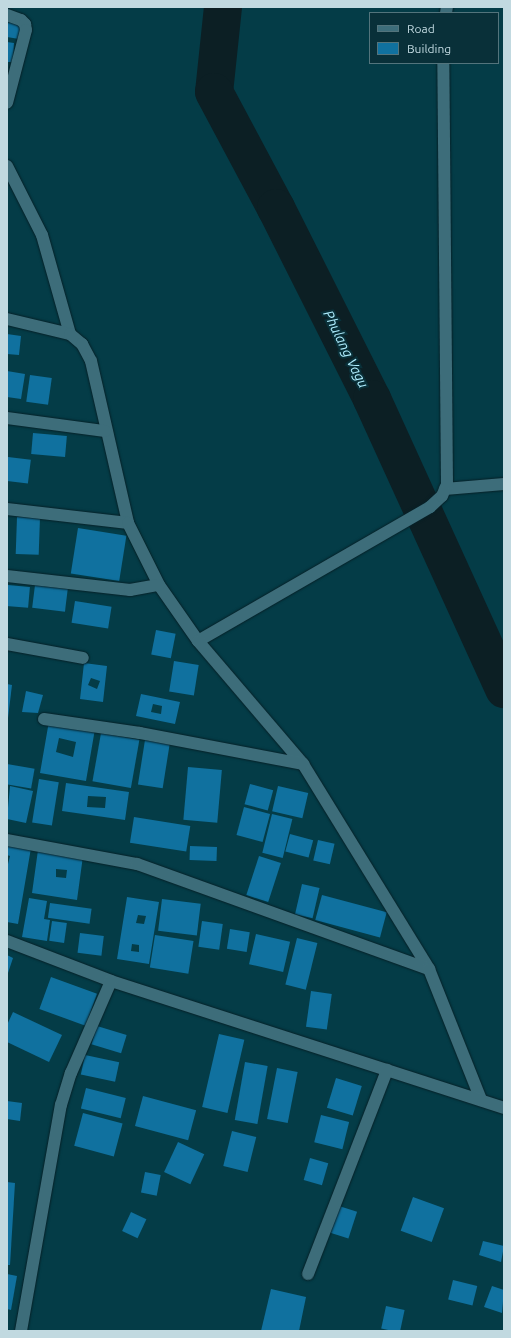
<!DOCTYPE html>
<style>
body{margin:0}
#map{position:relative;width:511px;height:1338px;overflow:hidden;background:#043c47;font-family:Ubuntu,sans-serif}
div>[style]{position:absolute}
.river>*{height:38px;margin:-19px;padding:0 19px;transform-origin:19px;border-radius:19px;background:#0c1f24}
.building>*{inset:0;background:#10719f;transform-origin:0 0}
.roads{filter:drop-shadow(0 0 1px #062027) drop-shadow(0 0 1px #062027)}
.minor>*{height:12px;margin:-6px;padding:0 6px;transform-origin:6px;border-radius:6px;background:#3d6d7a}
span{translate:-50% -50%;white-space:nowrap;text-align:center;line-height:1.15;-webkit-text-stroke:4px #093039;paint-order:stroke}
.water-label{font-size:14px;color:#afedfe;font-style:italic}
.frame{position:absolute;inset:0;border:8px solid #c1d9e0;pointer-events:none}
.legend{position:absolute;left:369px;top:12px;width:130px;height:52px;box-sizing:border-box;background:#093039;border:1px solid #53747c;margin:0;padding:5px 7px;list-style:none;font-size:12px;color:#c1d9e0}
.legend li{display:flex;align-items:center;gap:8px;height:20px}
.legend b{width:20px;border:1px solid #53747c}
</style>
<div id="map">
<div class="river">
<div style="left:223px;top:7px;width:85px;rotate:96deg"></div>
<div style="left:214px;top:92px;width:132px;rotate:61.9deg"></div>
<div style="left:276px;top:208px;width:214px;rotate:63.3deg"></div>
<div style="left:372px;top:399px;width:319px;rotate:65.5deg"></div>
</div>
<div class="building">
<div style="clip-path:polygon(7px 22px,23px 25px,19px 39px,7px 37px)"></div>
<div style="clip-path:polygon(7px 42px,14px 43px,13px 62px,7px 62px)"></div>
<div style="clip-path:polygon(7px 334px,21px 336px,19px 355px,7px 354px)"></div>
<div style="clip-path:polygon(7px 371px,25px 374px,21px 399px,7px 397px)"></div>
<div style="left:30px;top:375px;width:22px;height:27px;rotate:8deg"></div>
<div style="left:33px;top:433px;width:34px;height:21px;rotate:5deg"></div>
<div style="left:8px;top:457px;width:23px;height:24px;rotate:7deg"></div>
<div style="left:17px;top:517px;width:23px;height:37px;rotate:2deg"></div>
<div style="left:78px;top:528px;width:49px;height:46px;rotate:9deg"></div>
<div style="left:8px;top:585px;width:22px;height:21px;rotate:5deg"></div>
<div style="left:35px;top:585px;width:33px;height:23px;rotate:7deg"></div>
<div style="left:75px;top:601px;width:37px;height:22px;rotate:9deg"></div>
<div style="left:156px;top:630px;width:20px;height:25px;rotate:11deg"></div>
<div style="left:174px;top:661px;width:25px;height:31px;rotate:9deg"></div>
<div style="clip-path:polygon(evenodd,84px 663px,107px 666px,103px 702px,80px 699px,84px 663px,91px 678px,100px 681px,97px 689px,88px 685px,91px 678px)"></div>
<div style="clip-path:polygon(7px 684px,12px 685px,8px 718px,7px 718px)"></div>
<div style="clip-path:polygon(26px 691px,43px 695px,38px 713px,22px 712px)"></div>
<div style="clip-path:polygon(evenodd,141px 694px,180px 702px,175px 724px,136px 716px,141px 694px,153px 704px,162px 706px,161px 714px,151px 712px,153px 704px)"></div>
<div style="clip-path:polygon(evenodd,49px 721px,95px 729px,86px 781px,40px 773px,49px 721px,59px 738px,76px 742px,73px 757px,56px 752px,59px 738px)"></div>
<div style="left:101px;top:733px;width:39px;height:49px;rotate:10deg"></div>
<div style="left:145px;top:740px;width:25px;height:45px;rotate:9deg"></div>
<div style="left:7px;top:764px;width:28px;height:20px;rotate:10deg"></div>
<div style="left:188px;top:767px;width:34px;height:53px;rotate:5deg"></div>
<div style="left:39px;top:779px;width:20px;height:44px;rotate:9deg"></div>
<div style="clip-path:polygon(evenodd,66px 783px,129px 792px,125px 820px,62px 811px,66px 783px,88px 796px,106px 797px,105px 808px,87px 807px,88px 796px)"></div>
<div style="left:250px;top:784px;width:24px;height:21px;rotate:15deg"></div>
<div style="clip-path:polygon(10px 786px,33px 791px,26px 823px,7px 819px)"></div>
<div style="left:278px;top:786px;width:31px;height:26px;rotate:13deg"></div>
<div style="left:244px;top:807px;width:27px;height:29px;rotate:15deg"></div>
<div style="left:272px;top:814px;width:21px;height:40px;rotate:14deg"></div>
<div style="left:134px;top:817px;width:57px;height:26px;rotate:9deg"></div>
<div style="left:290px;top:834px;width:24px;height:18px;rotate:15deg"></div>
<div style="left:318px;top:840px;width:17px;height:21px;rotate:13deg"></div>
<div style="clip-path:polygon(7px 844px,31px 848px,18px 924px,7px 922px,7px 868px,10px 856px,7px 855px)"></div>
<div style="left:190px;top:846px;width:27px;height:14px;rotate:2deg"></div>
<div style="clip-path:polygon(evenodd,38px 850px,83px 856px,77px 900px,32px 893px,38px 850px,56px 869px,67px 870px,66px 878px,56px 877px,56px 869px)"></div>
<div style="left:259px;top:856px;width:23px;height:41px;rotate:18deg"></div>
<div style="left:302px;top:884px;width:18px;height:31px;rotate:13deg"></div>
<div style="left:322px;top:895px;width:67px;height:26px;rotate:15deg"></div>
<div style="clip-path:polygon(evenodd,127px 897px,159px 902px,149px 964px,117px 959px,127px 897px,138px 915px,146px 916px,144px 924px,136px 923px,138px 915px,127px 897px,132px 944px,139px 945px,139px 952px,131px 951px,132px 944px)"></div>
<div style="clip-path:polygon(29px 898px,47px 901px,44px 919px,50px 920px,47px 941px,22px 937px)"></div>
<div style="left:162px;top:899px;width:39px;height:32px;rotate:7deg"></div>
<div style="left:50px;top:903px;width:42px;height:15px;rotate:8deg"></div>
<div style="left:52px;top:921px;width:15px;height:20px;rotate:8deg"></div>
<div style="left:202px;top:921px;width:21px;height:26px;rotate:8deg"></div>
<div style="left:230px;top:929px;width:20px;height:20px;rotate:9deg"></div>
<div style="left:80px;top:933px;width:24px;height:20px;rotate:7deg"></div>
<div style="left:256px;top:934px;width:35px;height:31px;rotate:13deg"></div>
<div style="left:155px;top:935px;width:39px;height:33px;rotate:9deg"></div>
<div style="left:297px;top:938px;width:21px;height:48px;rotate:14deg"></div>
<div style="clip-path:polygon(7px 955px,13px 958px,7px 976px)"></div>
<div style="left:51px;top:977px;width:49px;height:34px;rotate:20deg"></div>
<div style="left:311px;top:991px;width:21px;height:36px;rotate:8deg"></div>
<div style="clip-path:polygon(13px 1012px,62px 1035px,49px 1062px,7px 1042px,7px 1025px)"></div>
<div style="left:97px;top:1026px;width:31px;height:19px;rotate:17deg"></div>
<div style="left:219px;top:1034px;width:26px;height:75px;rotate:13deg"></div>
<div style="left:85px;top:1055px;width:35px;height:20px;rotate:12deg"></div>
<div style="left:245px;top:1062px;width:23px;height:59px;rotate:10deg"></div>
<div style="left:277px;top:1068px;width:21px;height:52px;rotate:11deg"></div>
<div style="left:336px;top:1078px;width:27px;height:31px;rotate:17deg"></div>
<div style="left:86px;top:1088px;width:41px;height:21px;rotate:14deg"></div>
<div style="left:143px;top:1096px;width:55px;height:31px;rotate:15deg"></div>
<div style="clip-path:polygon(7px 1101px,22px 1103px,20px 1121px,7px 1119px)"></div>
<div style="left:83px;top:1113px;width:41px;height:34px;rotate:15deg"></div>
<div style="left:321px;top:1115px;width:29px;height:28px;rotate:14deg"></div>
<div style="left:232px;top:1131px;width:25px;height:36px;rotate:14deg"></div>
<div style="left:178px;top:1142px;width:29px;height:33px;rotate:25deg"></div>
<div style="left:310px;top:1158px;width:19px;height:23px;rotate:16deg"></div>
<div style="left:145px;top:1172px;width:16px;height:21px;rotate:11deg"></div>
<div style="clip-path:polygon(7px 1182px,15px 1183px,10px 1265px,7px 1265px)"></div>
<div style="left:413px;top:1197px;width:33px;height:36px;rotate:20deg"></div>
<div style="left:339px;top:1206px;width:19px;height:28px;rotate:18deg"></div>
<div style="left:131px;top:1212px;width:17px;height:21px;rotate:25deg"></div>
<div style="clip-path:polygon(483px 1241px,504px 1246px,501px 1262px,479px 1255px)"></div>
<div style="clip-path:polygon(7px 1274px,17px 1276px,11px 1310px,7px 1309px)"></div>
<div style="left:453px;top:1280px;width:25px;height:20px;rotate:14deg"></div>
<div style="clip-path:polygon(492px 1286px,504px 1290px,502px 1313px,484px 1307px)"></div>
<div style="clip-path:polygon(271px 1289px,306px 1297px,299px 1331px,261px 1331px)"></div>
<div style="left:386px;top:1306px;width:19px;height:23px;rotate:12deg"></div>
</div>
<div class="roads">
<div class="minor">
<div style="left:446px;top:13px;width:6px;rotate:-81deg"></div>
<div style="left:7px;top:15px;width:15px;rotate:20deg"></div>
<div style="left:21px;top:20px;width:6px;rotate:45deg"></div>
<div style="left:25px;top:24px;width:6px;rotate:81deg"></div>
<div style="left:26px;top:30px;width:75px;rotate:104.6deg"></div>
<div style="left:7px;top:166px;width:77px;rotate:63.1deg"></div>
<div style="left:42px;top:235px;width:103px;rotate:74.2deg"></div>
<div style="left:7px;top:319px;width:65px;rotate:13.4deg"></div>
<div style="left:70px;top:334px;width:16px;rotate:40deg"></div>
<div style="left:82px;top:344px;width:19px;rotate:62deg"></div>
<div style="left:91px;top:361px;width:166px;rotate:77.1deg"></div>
<div style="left:7px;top:418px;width:99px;rotate:7.6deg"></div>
<div style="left:445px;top:489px;width:59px;rotate:-4.8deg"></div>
<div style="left:7px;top:509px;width:122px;rotate:6.6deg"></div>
<div style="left:128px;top:523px;width:69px;rotate:63.4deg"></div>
<div style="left:159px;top:585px;width:68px;rotate:55.1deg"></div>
<div style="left:198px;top:641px;width:268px;rotate:-30deg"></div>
<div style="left:430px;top:507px;width:16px;rotate:-43deg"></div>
<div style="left:442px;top:496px;width:13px;rotate:-67deg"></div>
<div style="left:447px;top:484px;width:421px;rotate:-90.5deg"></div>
<div style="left:7px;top:576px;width:124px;rotate:6.5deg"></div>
<div style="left:130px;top:590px;width:29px;rotate:-10deg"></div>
<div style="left:198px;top:641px;width:162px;rotate:49.5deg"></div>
<div style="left:303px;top:764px;width:241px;rotate:58.4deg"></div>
<div style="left:7px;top:644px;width:77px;rotate:10.4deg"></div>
<div style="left:44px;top:719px;width:97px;rotate:8.3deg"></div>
<div style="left:140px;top:733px;width:166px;rotate:10.8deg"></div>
<div style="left:7px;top:840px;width:132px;rotate:10.5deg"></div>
<div style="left:137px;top:864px;width:310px;rotate:19.8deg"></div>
<div style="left:429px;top:969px;width:141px;rotate:68.3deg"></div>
<div style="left:7px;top:941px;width:111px;rotate:21deg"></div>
<div style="left:111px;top:981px;width:413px;rotate:17.9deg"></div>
<div style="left:308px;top:1274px;width:219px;rotate:-68.8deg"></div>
<div style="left:21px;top:1331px;width:230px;rotate:-80deg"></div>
<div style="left:61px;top:1105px;width:34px;rotate:-73deg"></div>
<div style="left:71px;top:1073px;width:100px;rotate:-66.5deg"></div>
</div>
</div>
<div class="water-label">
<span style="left:346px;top:349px;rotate:64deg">Phulang Vagu</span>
</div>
<div class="frame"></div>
<ul class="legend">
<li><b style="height:5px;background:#3d6d7a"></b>Road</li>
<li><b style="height:11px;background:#10719f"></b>Building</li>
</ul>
</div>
